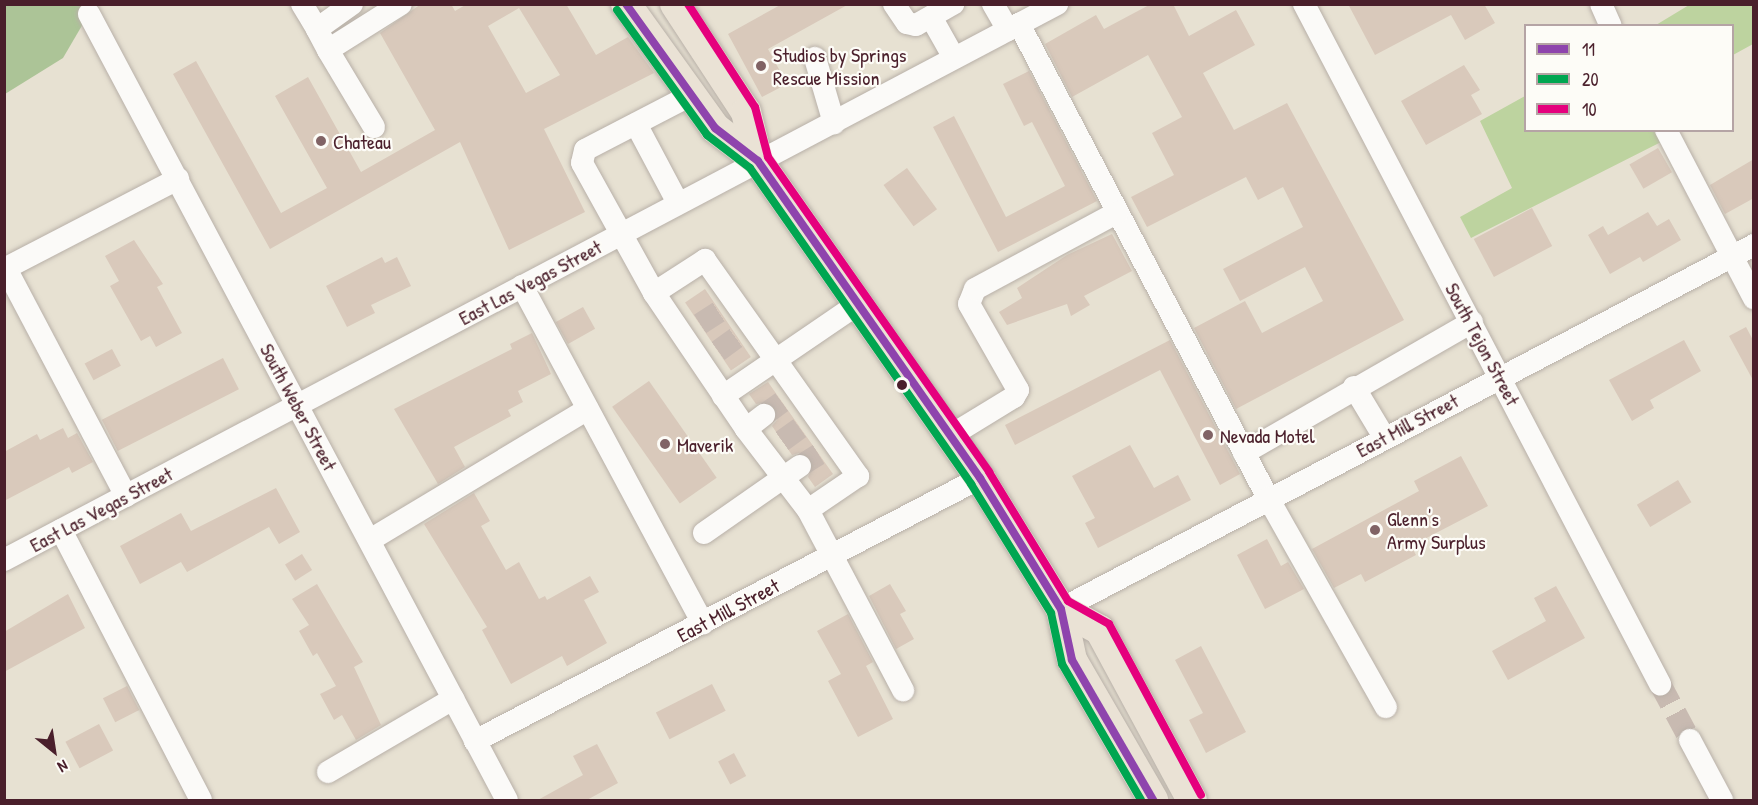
<!DOCTYPE html>
<style>
body{margin:0}
#map{position:relative;width:1758px;height:805px;overflow:hidden;background:#e7e1d2;font-family:"Patrick Hand",sans-serif}
div>[style]{position:absolute}
.green>*{inset:0;background:#bdd39f}
.forest>*{inset:0;background:#acc497}
.building>*{inset:0;background:#d9c9bb;transform-origin:0 0}
.minor-tunnel>*{height:22px;margin-top:-11px;transform-origin:0;background:repeating-linear-gradient(90deg,#c8bab1 0 22px,transparent 0 33px)}
.roads{filter:drop-shadow(0 0 2px #b8b0a8) drop-shadow(0 0 2px #b8b0a8)}
.minor>*{height:22px;margin:-11px;padding:0 11px;transform-origin:11px;border-radius:11px;background:#fbfaf8}
.major>*{height:30px;margin:-15px;padding:0 15px;transform-origin:15px;border-radius:15px;background:#eae2d5}
.bus-1>*{height:8px;margin:-4px;padding:0 4px;transform-origin:4px;border-radius:4px;background:#8e44ad}
.bus-2>*{height:8px;margin:-4px;padding:0 4px;transform-origin:4px;border-radius:4px;background:#00a651}
.bus-3>*{height:8px;margin:-4px;padding:0 4px;transform-origin:4px;border-radius:4px;background:#e5007d}
.dots>*{width:16px;height:16px;translate:-50% -50%;box-sizing:border-box;border:3px solid #fdfcf7;border-radius:50%}
span{translate:-50% -50%;white-space:nowrap;text-align:center;line-height:1.15;-webkit-text-stroke:4.5px #fdfcf7;paint-order:stroke}
.poi-label{font-size:20px;color:#4a1f2b}
.left{translate:0 -50%;text-align:left}
.street-label{font-size:20px;color:#4a1f2b}
.frame{position:absolute;inset:0;border:6px solid #4a1f2b;pointer-events:none}
.legend{position:absolute;left:1524px;top:24px;width:210px;height:108px;box-sizing:border-box;background:#fdfcf7;border:2px solid #b5a4a5;margin:0;padding:8px 10px;list-style:none;font-size:18px;color:#4a1f2b}
.legend li{display:flex;align-items:center;gap:12px;height:30px}
.legend b{width:30px;border:2px solid #b5a4a5}
.north{position:absolute;left:24px;top:721px;width:60px;height:60px;-webkit-text-stroke:4px #fdfcf7;paint-order:stroke;rotate:150deg;font-size:16px;font-weight:700;line-height:24px;text-align:center;color:#4a1f2b}
.north::after{content:'';display:block;margin:auto;width:21px;height:27px;background:#4a1f2b;clip-path:polygon(50% 0,100% 100%,50% 72%,0 100%)}
</style>
<div id="map">
<div class="green">
<div style="clip-path:polygon(1689px 5px,1753px 5px,1753px 44px,1733px 55px,1732px 26px,1656px 25px)"></div>
<div style="clip-path:polygon(1525px 96px,1526px 130px,1662px 131px,1667px 139px,1471px 238px,1460px 217px,1512px 188px,1480px 121px)"></div>
</div>
<div class="forest">
<div style="clip-path:polygon(5px 5px,94px 5px,63px 58px,5px 94px)"></div>
</div>
<div class="building">
<div style="clip-path:polygon(evenodd,421px 4px,451px 4px,455px 11px,467px 4px,566px 4px,596px 55px,628px 37px,654px 73px,544px 129px,585px 212px,509px 250px,460px 142px,270px 249px,173px 74px,196px 61px,281px 213px,327px 188px,275px 96px,308px 77px,361px 172px,435px 130px,380px 33px,421px 4px,519px 8px,560px 75px,526px 93px,488px 26px,519px 8px)"></div>
<div style="clip-path:polygon(782px 4px,849px 4px,768px 49px,787px 84px,762px 97px,728px 34px)"></div>
<div style="clip-path:polygon(1151px 4px,1173px 4px,1189px 36px,1236px 10px,1255px 45px,1203px 73px,1234px 130px,1287px 103px,1404px 320px,1236px 409px,1194px 328px,1245px 301px,1262px 333px,1323px 301px,1305px 267px,1240px 301px,1223px 269px,1303px 227px,1283px 187px,1258px 200px,1246px 177px,1147px 227px,1131px 197px,1174px 175px,1152px 133px,1182px 117px,1148px 55px,1072px 97px,1045px 44px,1096px 15px,1104px 29px)"></div>
<div style="clip-path:polygon(1348px 4px,1484px 4px,1495px 23px,1465px 40px,1451px 15px,1375px 55px)"></div>
<div style="clip-path:polygon(1464px 65px,1480px 90px,1471px 95px,1482px 114px,1426px 145px,1401px 101px)"></div>
<div style="clip-path:polygon(1029px 71px,1097px 201px,998px 252px,933px 127px,954px 116px,1006px 217px,1065px 186px,1032px 122px,1024px 126px,1003px 84px)"></div>
<div style="left:1658px;top:148px;width:28px;height:33px;rotate:60deg"></div>
<div style="clip-path:polygon(1754px 159px,1754px 198px,1725px 214px,1710px 185px)"></div>
<div style="left:907px;top:168px;width:51px;height:29px;rotate:54deg"></div>
<div style="left:1532px;top:208px;width:43px;height:66px;rotate:62deg"></div>
<div style="clip-path:polygon(1648px 212px,1657px 226px,1669px 219px,1681px 240px,1643px 262px,1640px 257px,1610px 274px,1588px 235px,1603px 226px,1608px 235px)"></div>
<div style="clip-path:polygon(1112px 234px,1132px 271px,1084px 296px,1090px 305px,1071px 316px,1067px 304px,1007px 325px,999px 312px,1022px 298px,1017px 288px,1067px 255px)"></div>
<div style="clip-path:polygon(134px 240px,163px 284px,157px 287px,182px 333px,156px 347px,150px 336px,141px 341px,110px 286px,119px 281px,105px 256px)"></div>
<div style="clip-path:polygon(382px 257px,385px 263px,397px 257px,411px 286px,371px 305px,375px 313px,347px 327px,326px 286px)"></div>
<div style="left:705px;top:289px;width:82px;height:24px;rotate:56deg"></div>
<div style="left:583px;top:307px;width:25px;height:31px;rotate:61deg"></div>
<div style="clip-path:polygon(1746px 327px,1754px 342px,1754px 382px,1729px 336px)"></div>
<div style="clip-path:polygon(532px 333px,551px 374px,518px 391px,523px 402px,508px 410px,511px 416px,454px 447px,465px 467px,438px 484px,394px 409px,512px 349px,510px 344px)"></div>
<div style="clip-path:polygon(1170px 340px,1240px 474px,1220px 485px,1160px 370px,1015px 445px,1005px 425px)"></div>
<div style="clip-path:polygon(1684px 340px,1701px 371px,1650px 400px,1654px 408px,1632px 421px,1609px 380px)"></div>
<div style="left:112px;top:349px;width:19px;height:31px;rotate:62deg"></div>
<div style="left:223px;top:358px;width:35px;height:136px;rotate:63deg"></div>
<div style="left:649px;top:381px;width:118px;height:45px;rotate:55deg"></div>
<div style="clip-path:polygon(768px 382px,833px 474px,815px 487px,808px 477px,813px 465px,811px 458px,799px 453px,792px 455px,772px 426px,777px 420px,775px 407px,769px 402px,756px 404px,749px 394px)"></div>
<div style="clip-path:polygon(63px 428px,68px 438px,77px 433px,93px 462px,72px 473px,69px 467px,4px 501px,4px 452px,37px 434px,40px 440px)"></div>
<div style="clip-path:polygon(1130px 445px,1154px 488px,1178px 475px,1191px 500px,1098px 548px,1085px 523px,1095px 518px,1072px 476px)"></div>
<div style="clip-path:polygon(1461px 456px,1488px 506px,1411px 546px,1416px 555px,1365px 582px,1361px 574px,1334px 588px,1312px 549px,1419px 491px,1414px 481px)"></div>
<div style="left:1678px;top:480px;width:26px;height:48px;rotate:59deg"></div>
<div style="clip-path:polygon(276px 488px,300px 532px,279px 544px,269px 527px,187px 572px,181px 562px,140px 584px,120px 546px,181px 513px,191px 531px)"></div>
<div style="clip-path:polygon(474px 493px,490px 521px,481px 526px,506px 570px,519px 562px,539px 599px,545px 596px,547px 600px,590px 576px,599px 592px,584px 600px,607px 643px,567px 666px,562px 656px,511px 684px,482px 630px,487px 627px,424px 524px)"></div>
<div style="clip-path:polygon(1267px 539px,1281px 566px,1288px 562px,1304px 589px,1265px 609px,1237px 555px)"></div>
<div style="left:302px;top:554px;width:19px;height:20px;rotate:58deg"></div>
<div style="clip-path:polygon(317px 584px,363px 662px,354px 667px,381px 725px,356px 740px,342px 715px,334px 720px,320px 694px,336px 686px,317px 653px,313px 656px,299px 631px,309px 625px,292px 599px)"></div>
<div style="clip-path:polygon(890px 584px,906px 611px,900px 614px,914px 639px,896px 649px,869px 596px)"></div>
<div style="clip-path:polygon(1556px 586px,1585px 638px,1508px 680px,1492px 651px,1546px 621px,1534px 598px)"></div>
<div style="clip-path:polygon(68px 594px,85px 628px,4px 672px,4px 632px)"></div>
<div style="clip-path:polygon(848px 614px,873px 662px,866px 666px,893px 719px,858px 737px,828px 681px,841px 674px,817px 631px)"></div>
<div style="clip-path:polygon(1201px 646px,1246px 732px,1206px 753px,1189px 720px,1203px 713px,1175px 660px)"></div>
<div style="left:712px;top:684px;width:30px;height:63px;rotate:63deg"></div>
<div style="left:127px;top:686px;width:27px;height:27px;rotate:63deg"></div>
<div style="left:99px;top:724px;width:30px;height:38px;rotate:62deg"></div>
<div style="clip-path:polygon(597px 744px,618px 783px,585px 801px,536px 801px,583px 775px,573px 756px)"></div>
<div style="left:734px;top:753px;width:26px;height:18px;rotate:62deg"></div>
</div>
<div class="minor-tunnel">
<div style="left:700px;top:324px;width:24px;rotate:-33deg"></div>
<div style="left:718px;top:351px;width:24px;rotate:-36deg"></div>
<div style="left:764px;top:415px;width:22px;rotate:-36deg"></div>
<div style="left:782px;top:441px;width:22px;rotate:-36deg"></div>
<div style="left:800px;top:466px;width:22px;rotate:-32deg"></div>
<div style="left:1660px;top:684px;width:64px;rotate:61.8deg"></div>
</div>
<div class="roads">
<div class="minor">
<div style="left:302px;top:4px;width:29px;rotate:59deg"></div>
<div style="left:894px;top:4px;width:23px;rotate:56deg"></div>
<div style="left:907px;top:23px;width:9px;rotate:13deg"></div>
<div style="left:916px;top:25px;width:43px;rotate:-29.6deg"></div>
<div style="left:993px;top:4px;width:30px;rotate:60deg"></div>
<div style="left:1304px;top:4px;width:768px;rotate:62.37deg"></div>
<div style="left:1601px;top:4px;width:24px;rotate:66deg"></div>
<div style="left:89px;top:14px;width:890px;rotate:62deg"></div>
<div style="left:931px;top:17px;width:47px;rotate:60.7deg"></div>
<div style="left:1019px;top:24px;width:535px;rotate:62.29deg"></div>
<div style="left:1268px;top:498px;width:240px;rotate:60.6deg"></div>
<div style="left:328px;top:50px;width:24px;rotate:-118deg"></div>
<div style="left:317px;top:29px;width:43px;rotate:-35.5deg"></div>
<div style="left:815px;top:58px;width:68px;rotate:73.7deg"></div>
<div style="left:691px;top:95px;width:119px;rotate:152.6deg"></div>
<div style="left:585px;top:150px;width:13px;rotate:103deg"></div>
<div style="left:582px;top:163px;width:149px;rotate:61deg"></div>
<div style="left:654px;top:293px;width:61px;rotate:-32.9deg"></div>
<div style="left:705px;top:260px;width:265px;rotate:54.7deg"></div>
<div style="left:858px;top:476px;width:60px;rotate:145.8deg"></div>
<div style="left:808px;top:510px;width:204px;rotate:62.2deg"></div>
<div style="left:636px;top:124px;width:89px;rotate:62deg"></div>
<div style="left:374px;top:127px;width:90px;rotate:-120.9deg"></div>
<div style="left:328px;top:50px;width:86px;rotate:-32.2deg"></div>
<div style="left:1666px;top:130px;width:190px;rotate:62.4deg"></div>
<div style="left:522px;top:286px;width:383px;rotate:61.8deg"></div>
<div style="left:654px;top:293px;width:164px;rotate:55.9deg"></div>
<div style="left:746px;top:429px;width:102px;rotate:52.6deg"></div>
<div style="left:1354px;top:387px;width:58px;rotate:59deg"></div>
<div style="left:723px;top:396px;width:163px;rotate:-34.3deg"></div>
<div style="left:746px;top:429px;width:23px;rotate:-38deg"></div>
<div style="left:950px;top:436px;width:75px;rotate:-31.4deg"></div>
<div style="left:1014px;top:397px;width:8px;rotate:-60deg"></div>
<div style="left:1018px;top:390px;width:99px;rotate:-119.7deg"></div>
<div style="left:969px;top:304px;width:16px;rotate:-68deg"></div>
<div style="left:975px;top:289px;width:162px;rotate:-28.3deg"></div>
<div style="left:1244px;top:453px;width:263px;rotate:-29.9deg"></div>
<div style="left:126px;top:496px;width:258px;rotate:-117.8deg"></div>
<div style="left:6px;top:268px;width:194px;rotate:-27.4deg"></div>
<div style="left:61px;top:530px;width:304px;rotate:62.6deg"></div>
<div style="left:704px;top:533px;width:117px;rotate:-34.9deg"></div>
<div style="left:370px;top:540px;width:254px;rotate:-31deg"></div>
<div style="left:4px;top:560px;width:1191px;rotate:-27.83deg"></div>
<div style="left:1061px;top:609px;width:783px;rotate:-27.71deg"></div>
<div style="left:1690px;top:740px;width:68px;rotate:61.9deg"></div>
<div style="left:475px;top:741px;width:569px;rotate:-27.51deg"></div>
<div style="left:328px;top:772px;width:145px;rotate:-30.3deg"></div>
</div>
<div class="major">
<div style="left:626px;top:4px;width:153px;rotate:54.3deg"></div>
<div style="left:715px;top:128px;width:54px;rotate:37.5deg"></div>
<div style="left:758px;top:161px;width:387px;rotate:55deg"></div>
<div style="left:980px;top:478px;width:154px;rotate:58.3deg"></div>
<div style="left:1061px;top:609px;width:52px;rotate:77.8deg"></div>
<div style="left:1072px;top:660px;width:162px;rotate:59.9deg"></div>
<div style="left:675px;top:4px;width:129px;rotate:56.7deg"></div>
<div style="left:746px;top:112px;width:50px;rotate:76.2deg"></div>
<div style="left:1061px;top:609px;width:44px;rotate:28.3deg"></div>
<div style="left:1100px;top:630px;width:193px;rotate:61.6deg"></div>
</div>
</div>
<div class="bus-1">
<div style="left:626px;top:4px;width:153px;rotate:54.3deg"></div>
<div style="left:715px;top:128px;width:54px;rotate:37.5deg"></div>
<div style="left:758px;top:161px;width:387px;rotate:55deg"></div>
<div style="left:980px;top:478px;width:154px;rotate:58.3deg"></div>
<div style="left:1061px;top:609px;width:52px;rotate:77.8deg"></div>
<div style="left:1072px;top:660px;width:162px;rotate:59.9deg"></div>
</div>
<div class="bus-2">
<div style="left:617px;top:10px;width:154px;rotate:54.2deg"></div>
<div style="left:707px;top:135px;width:54px;rotate:37.5deg"></div>
<div style="left:750px;top:168px;width:386px;rotate:55deg"></div>
<div style="left:971px;top:484px;width:152px;rotate:58.2deg"></div>
<div style="left:1051px;top:613px;width:52px;rotate:77.8deg"></div>
<div style="left:1062px;top:664px;width:157px;rotate:59.8deg"></div>
</div>
<div class="bus-3">
<div style="left:688px;top:4px;width:123px;rotate:57deg"></div>
<div style="left:755px;top:107px;width:52px;rotate:75.4deg"></div>
<div style="left:768px;top:157px;width:385px;rotate:54.9deg"></div>
<div style="left:989px;top:472px;width:151px;rotate:58.5deg"></div>
<div style="left:1068px;top:601px;width:47px;rotate:29.3deg"></div>
<div style="left:1109px;top:624px;width:194px;rotate:61.7deg"></div>
</div>
<div class="dots">
<div style="left:761px;top:66px;background:#816365"></div>
<div style="left:321px;top:141px;background:#816365"></div>
<div style="left:902px;top:385px;background:#4a1f2b"></div>
<div style="left:1208px;top:435px;background:#816365"></div>
<div style="left:665px;top:444px;background:#816365"></div>
<div style="left:1375px;top:530px;background:#816365"></div>
</div>
<div class="poi-label">
<span class="left" style="left:773px;top:66px">Studios by Springs<br>Rescue Mission</span>
<span class="left" style="left:333px;top:141px">Chateau</span>
<span class="left" style="left:1220px;top:435px">Nevada Motel</span>
<span class="left" style="left:677px;top:444px">Maverik</span>
<span class="left" style="left:1387px;top:530px">Glenn's<br>Army Surplus</span>
</div>
<div class="street-label">
<span style="left:530px;top:282px;rotate:-28deg">East Las Vegas Street</span>
<span style="left:1483px;top:344px;rotate:62deg">South Tejon Street</span>
<span style="left:299px;top:407px;rotate:62deg">South Weber Street</span>
<span style="left:1407px;top:425px;rotate:-28deg">East Mill Street</span>
<span style="left:101px;top:509px;rotate:-28deg">East Las Vegas Street</span>
<span style="left:728px;top:610px;rotate:-28deg">East Mill Street</span>
</div>
<div class="frame"></div>
<ul class="legend">
<li><b style="height:8px;background:#8e44ad"></b>11</li>
<li><b style="height:8px;background:#00a651"></b>20</li>
<li><b style="height:8px;background:#e5007d"></b>10</li>
</ul>
<div class="north">N</div>
</div>
